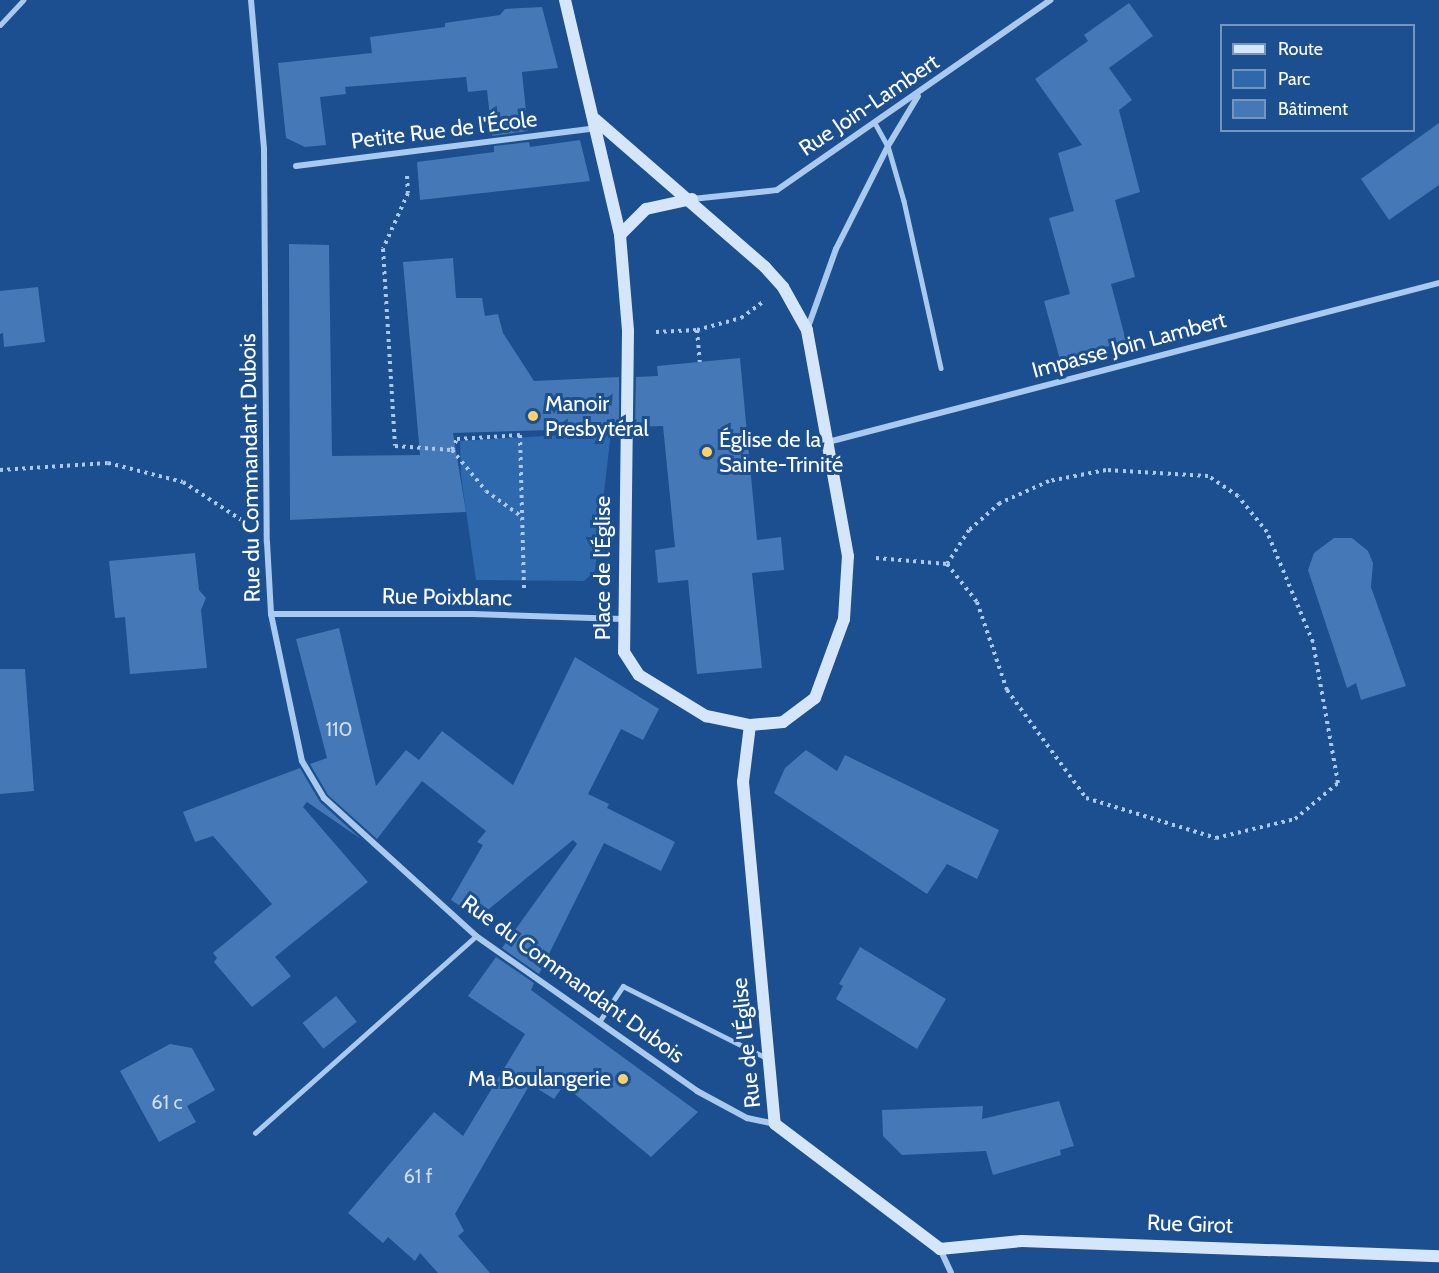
<!DOCTYPE html>
<meta charset="utf-8">
<style>
body{margin:0}
#map{position:relative;width:1439px;height:1273px;overflow:hidden;background:#1b4f8f;font-family:Cabin,sans-serif}
div>[style]{position:absolute}
.green>*{inset:0;background:#2e69ad}
.building>*{inset:0;background:#4478b7;transform-origin:0 0}
.path>*{height:4px;margin-top:-2px;transform-origin:0;background:repeating-linear-gradient(90deg,#a9c9ee 0 3px,transparent 0 7.5px)}
.lane>*{height:4.5px;margin:-2.25px;padding:0 2.25px;transform-origin:2.25px;border-radius:2.25px;background:#a9c9ee}
.street>*{height:6px;margin:-3px;padding:0 3px;transform-origin:3px;border-radius:3px;background:#a9c9ee}
.secondary>*{height:12px;margin:-6px;padding:0 6px;transform-origin:6px;border-radius:6px;background:#d6e6fa}
.dots>*{width:16px;height:16px;translate:-50% -50%;box-sizing:border-box;border:3px solid #1b4f8f;border-radius:50%}
span{translate:-50% -50%;white-space:nowrap;text-align:center;line-height:1.15;-webkit-text-stroke:6px #1b4f8f;paint-order:stroke}
.number-label{font-size:20px;color:#d0dded}
.number-label span{-webkit-text-stroke-width:0}
.street-label{font-size:22px;color:#fff}
.poi-label{font-size:22px;color:#fff}
.left{translate:0 -50%;text-align:left}
.right{translate:-100% -50%;text-align:right}
.legend{position:absolute;left:1220px;top:24px;width:195px;height:108px;box-sizing:border-box;background:#1b4f8f;border:2px solid #7695bc;margin:0;padding:8px 10px;list-style:none;font-size:18px;color:#fff}
.legend li{display:flex;align-items:center;gap:12px;height:30px}
.legend b{width:30px;border:2px solid #7695bc}
</style>
<div id="map">
<div class="green">
<div style="clip-path:polygon(611px 432px,595px 571px,584px 581px,476px 580px,461px 476px,460px 441px)"></div>
</div>
<div class="building">
<div style="clip-path:polygon(1129px 3px,1153px 36px,1109px 68px,1132px 100px,1119px 110px,1140px 192px,1115px 200px,1135px 277px,1111px 284px,1126px 341px,1060px 360px,1044px 301px,1070px 294px,1049px 218px,1074px 211px,1058px 153px,1082px 145px,1035px 79px,1088px 41px,1084px 35px)"></div>
<div style="clip-path:polygon(542px 7px,558px 68px,522px 72px,528px 131px,492px 136px,487px 90px,468px 92px,466px 77px,345px 87px,346px 94px,320px 97px,326px 145px,305px 147px,286px 138px,278px 63px,372px 53px,370px 37px,445px 27px,445px 23px,500px 15px,505px 9px)"></div>
<div style="clip-path:polygon(1439px 123px,1439px 185px,1389px 220px,1361px 179px)"></div>
<div style="clip-path:polygon(580px 140px,590px 181px,420px 200px,417px 162px,494px 152px,494px 146px,529px 142px,530px 147px)"></div>
<div style="clip-path:polygon(289px 244px,329px 245px,332px 456px,420px 455px,403px 262px,453px 258px,456px 298px,482px 298px,485px 316px,498px 314px,503px 333px,534px 381px,619px 377px,619px 428px,453px 433px,466px 512px,290px 520px)"></div>
<div style="clip-path:polygon(38px 287px,45px 342px,4px 347px,3px 333px,0 334px,0 291px)"></div>
<div style="clip-path:polygon(740px 358px,757px 540px,781px 537px,784px 570px,752px 573px,762px 668px,697px 674px,688px 580px,658px 583px,655px 550px,675px 547px,663px 426px,635px 427px,636px 377px,658px 376px,657px 366px)"></div>
<div style="clip-path:polygon(1334px 538px,1352px 538px,1368px 551px,1373px 563px,1371px 587px,1406px 686px,1361px 700px,1356px 683px,1347px 688px,1308px 570px,1314px 553px)"></div>
<div style="clip-path:polygon(195px 553px,199px 590px,206px 598px,201px 610px,207px 668px,130px 674px,125px 617px,115px 618px,109px 561px)"></div>
<div style="clip-path:polygon(339px 628px,376px 786px,406px 750px,419px 760px,442px 731px,513px 785px,575px 657px,659px 709px,643px 740px,621px 729px,588px 794px,609px 804px,607px 808px,675px 842px,661px 871px,604px 843px,539px 974px,502px 948px,577px 844px,573px 840px,478px 918px,451px 900px,483px 845px,477px 842px,486px 831px,422px 781px,377px 839px,328px 795px,310px 764px,327px 758px,296px 639px)"></div>
<div style="clip-path:polygon(0 669px,25px 669px,34px 791px,0 794px)"></div>
<div style="clip-path:polygon(806px 750px,837px 771px,845px 755px,999px 830px,977px 879px,947px 864px,927px 894px,774px 793px,785px 768px)"></div>
<div style="clip-path:polygon(300px 768px,320px 802px,361px 839px,307px 802px,303px 807px,368px 882px,275px 957px,291px 976px,252px 1007px,214px 962px,217px 958px,213px 953px,272px 904px,213px 836px,195px 842px,183px 812px)"></div>
<div style="clip-path:polygon(860px 947px,946px 999px,917px 1049px,836px 999px,843px 986px,839px 984px)"></div>
<div style="clip-path:polygon(496px 957px,534px 983px,531px 990px,698px 1112px,651px 1157px,564px 1085px,554px 1099px,530px 1084px,455px 1214px,464px 1231px,458px 1236px,490px 1273px,438px 1273px,420px 1253px,415px 1261px,388px 1237px,383px 1243px,348px 1213px,434px 1112px,463px 1136px,525px 1034px,468px 996px)"></div>
<div style="left:336px;top:996px;width:33px;height:43px;rotate:51deg"></div>
<div style="clip-path:polygon(170px 1044px,192px 1048px,215px 1090px,187px 1106px,196px 1122px,159px 1142px,120px 1071px)"></div>
<div style="clip-path:polygon(1059px 1101px,1074px 1146px,1060px 1150px,1061px 1155px,993px 1175px,986px 1151px,902px 1155px,883px 1136px,882px 1110px,983px 1106px,982px 1119px)"></div>
</div>
<div class="path">
<div style="left:407px;top:176px;width:17px;rotate:87deg"></div>
<div style="left:408px;top:193px;width:61px;rotate:114.1deg"></div>
<div style="left:383px;top:249px;width:197px;rotate:86.5deg"></div>
<div style="left:395px;top:446px;width:57px;rotate:4deg"></div>
<div style="left:452px;top:450px;width:53px;rotate:50.3deg"></div>
<div style="left:486px;top:491px;width:44px;rotate:35.8deg"></div>
<div style="left:697px;top:330px;width:32px;rotate:85deg"></div>
<div style="left:656px;top:332px;width:41px;rotate:-2.8deg"></div>
<div style="left:697px;top:330px;width:46px;rotate:-15.3deg"></div>
<div style="left:741px;top:318px;width:26px;rotate:-36deg"></div>
<div style="left:452px;top:450px;width:12px;rotate:-66deg"></div>
<div style="left:457px;top:439px;width:63px;rotate:-3.6deg"></div>
<div style="left:520px;top:435px;width:156px;rotate:88.5deg"></div>
<div style="left:0;top:470px;width:108px;rotate:-3.7deg"></div>
<div style="left:108px;top:463px;width:77px;rotate:14.2deg"></div>
<div style="left:183px;top:482px;width:72px;rotate:33deg"></div>
<div style="left:876px;top:558px;width:71px;rotate:4.8deg"></div>
<div style="left:947px;top:564px;width:48px;rotate:51.7deg"></div>
<div style="left:977px;top:602px;width:93px;rotate:71.2deg"></div>
<div style="left:1007px;top:690px;width:134px;rotate:53.8deg"></div>
<div style="left:1086px;top:798px;width:136px;rotate:17.1deg"></div>
<div style="left:1216px;top:838px;width:81px;rotate:-13.5deg"></div>
<div style="left:1295px;top:819px;width:56px;rotate:-39.9deg"></div>
<div style="left:1338px;top:783px;width:143px;rotate:-100.1deg"></div>
<div style="left:1313px;top:642px;width:119px;rotate:-112.7deg"></div>
<div style="left:1267px;top:532px;width:46px;rotate:-128.9deg"></div>
<div style="left:1238px;top:496px;width:36px;rotate:-146deg"></div>
<div style="left:1208px;top:476px;width:102px;rotate:-176.6deg"></div>
<div style="left:1106px;top:470px;width:58px;rotate:169.1deg"></div>
<div style="left:1049px;top:481px;width:54px;rotate:155.8deg"></div>
<div style="left:1000px;top:503px;width:41px;rotate:138.9deg"></div>
<div style="left:969px;top:530px;width:40px;rotate:122.9deg"></div>
</div>
<div class="lane">
<div style="left:0;top:25px;width:34px;rotate:-47deg"></div>
<div style="left:875px;top:123px;width:26px;rotate:61deg"></div>
<div style="left:888px;top:146px;width:57px;rotate:73.8deg"></div>
<div style="left:904px;top:201px;width:171px;rotate:77.5deg"></div>
<div style="left:599px;top:1022px;width:43px;rotate:-56.3deg"></div>
<div style="left:623px;top:986px;width:161px;rotate:26.6deg"></div>
<div style="left:255px;top:1133px;width:296px;rotate:-41.7deg"></div>
</div>
<div class="street">
<div style="left:251px;top:0;width:150px;rotate:85deg"></div>
<div style="left:264px;top:149px;width:393px;rotate:89.6deg"></div>
<div style="left:267px;top:542px;width:72px;rotate:86.8deg"></div>
<div style="left:271px;top:614px;width:150px;rotate:78.1deg"></div>
<div style="left:302px;top:761px;width:43px;rotate:59.3deg"></div>
<div style="left:324px;top:798px;width:205px;rotate:42.2deg"></div>
<div style="left:476px;top:936px;width:270px;rotate:35deg"></div>
<div style="left:697px;top:1091px;width:57px;rotate:28.4deg"></div>
<div style="left:747px;top:1118px;width:29px;rotate:12deg"></div>
<div style="left:296px;top:166px;width:302px;rotate:-7.2deg"></div>
<div style="left:692px;top:199px;width:85px;rotate:-6deg"></div>
<div style="left:777px;top:190px;width:333px;rotate:-34.8deg"></div>
<div style="left:807px;top:330px;width:86px;rotate:-70.3deg"></div>
<div style="left:836px;top:249px;width:115px;rotate:-63.2deg"></div>
<div style="left:888px;top:146px;width:58px;rotate:-59deg"></div>
<div style="left:828px;top:442px;width:631px;rotate:-14.59deg"></div>
<div style="left:271px;top:614px;width:202px"></div>
<div style="left:473px;top:614px;width:149px;rotate:1.9deg"></div>
<div style="left:940px;top:1249px;width:26px;rotate:65deg"></div>
</div>
<div class="secondary">
<div style="left:565px;top:0;width:241px;rotate:76.8deg"></div>
<div style="left:620px;top:235px;width:96px;rotate:85.2deg"></div>
<div style="left:628px;top:331px;width:321px;rotate:90.7deg"></div>
<div style="left:624px;top:652px;width:27px;rotate:57deg"></div>
<div style="left:639px;top:675px;width:79px;rotate:31.5deg"></div>
<div style="left:706px;top:716px;width:45px;rotate:11.6deg"></div>
<div style="left:750px;top:725px;width:33px;rotate:-5deg"></div>
<div style="left:783px;top:722px;width:40px;rotate:-37deg"></div>
<div style="left:815px;top:698px;width:84px;rotate:-69.8deg"></div>
<div style="left:844px;top:619px;width:63px;rotate:-86.4deg"></div>
<div style="left:848px;top:556px;width:230px;rotate:-100.3deg"></div>
<div style="left:807px;top:330px;width:49px;rotate:-119.2deg"></div>
<div style="left:783px;top:287px;width:27px;rotate:-132deg"></div>
<div style="left:765px;top:267px;width:225px;rotate:-139deg"></div>
<div style="left:620px;top:235px;width:37px;rotate:-45deg"></div>
<div style="left:646px;top:209px;width:47px;rotate:-12.3deg"></div>
<div style="left:750px;top:725px;width:57px;rotate:97deg"></div>
<div style="left:743px;top:782px;width:343px;rotate:84.7deg"></div>
<div style="left:775px;top:1124px;width:207px;rotate:37.1deg"></div>
<div style="left:940px;top:1249px;width:82px;rotate:-5.6deg"></div>
<div style="left:1022px;top:1241px;width:417px;rotate:2.1deg"></div>
</div>
<div class="dots">
<div style="left:533px;top:416px;background:#ffd166"></div>
<div style="left:707px;top:452px;background:#ffd166"></div>
<div style="left:623px;top:1079px;background:#ffd166"></div>
</div>
<div class="number-label">
<span style="left:339px;top:729px">110</span>
<span style="left:167px;top:1102px">61 c</span>
<span style="left:418px;top:1176px">61 f</span>
</div>
<div class="street-label">
<span style="left:869px;top:105px;rotate:-34deg">Rue Join-Lambert</span>
<span style="left:444px;top:130px;rotate:-7deg">Petite Rue de l'École</span>
<span style="left:1129px;top:345px;rotate:-15deg">Impasse Join Lambert</span>
<span style="left:250px;top:468px;rotate:-91deg">Rue du Commandant Dubois</span>
<span style="left:603px;top:568px;rotate:-90deg">Place de l'Église</span>
<span style="left:447px;top:597px;rotate:1deg">Rue Poixblanc</span>
<span style="left:573px;top:979px;rotate:36deg">Rue du Commandant Dubois</span>
<span style="left:746px;top:1043px;rotate:-96deg">Rue de l'Église</span>
<span style="left:1190px;top:1224px;rotate:2deg">Rue Girot</span>
</div>
<div class="poi-label">
<span class="left" style="left:545px;top:416px">Manoir<br>Presbytéral</span>
<span class="left" style="left:719px;top:452px">Église de la<br>Sainte-Trinité</span>
<span class="right" style="left:611px;top:1079px">Ma Boulangerie</span>
</div>
<ul class="legend">
<li><b style="height:8px;background:#d6e6fa"></b>Route</li>
<li><b style="height:16px;background:#2e69ad"></b>Parc</li>
<li><b style="height:16px;background:#4478b7"></b>Bâtiment</li>
</ul>
</div>
